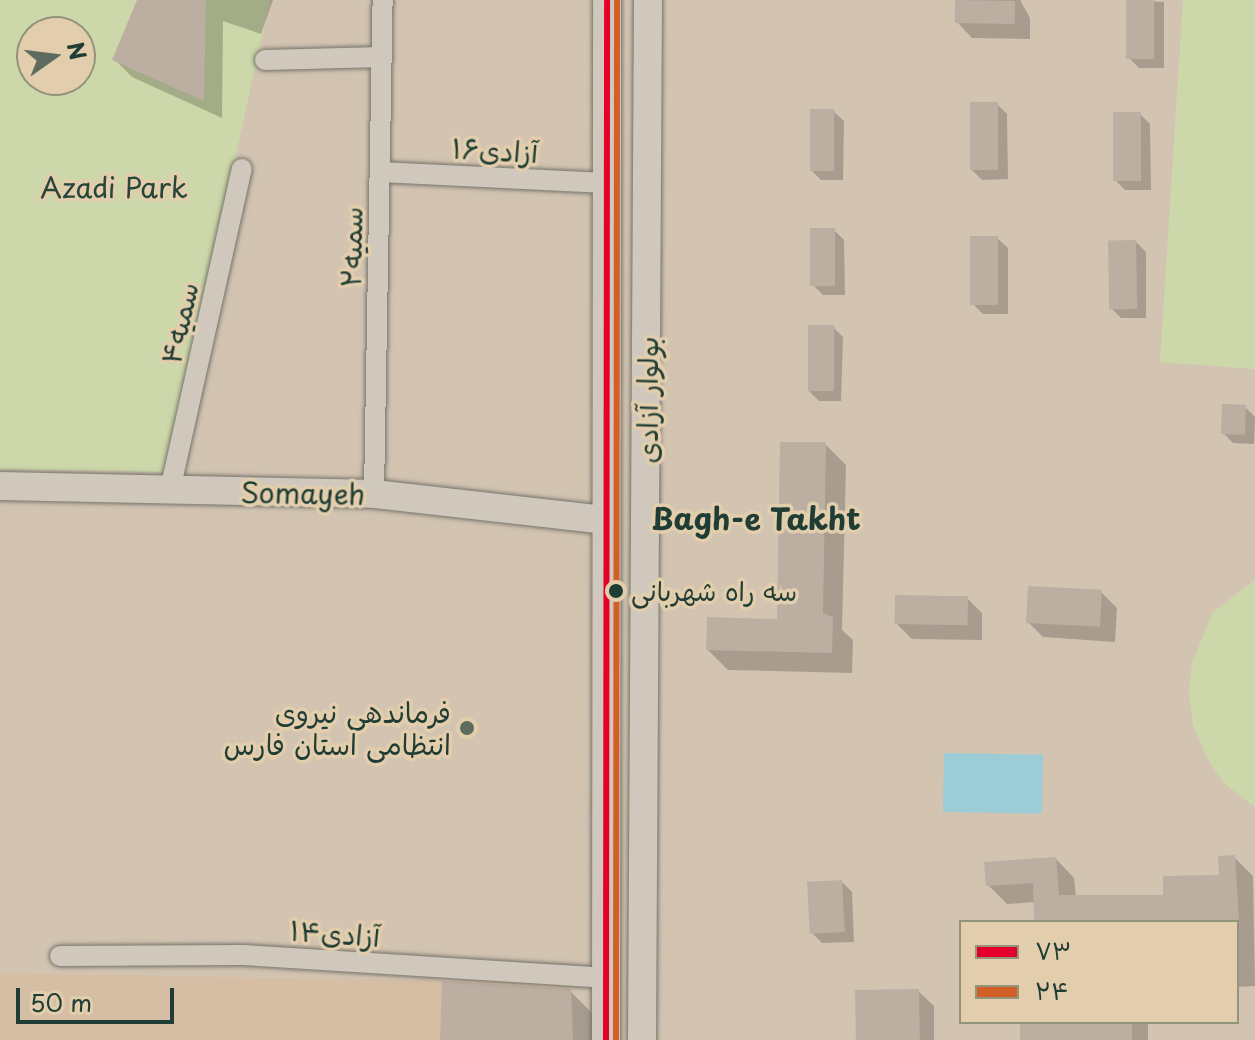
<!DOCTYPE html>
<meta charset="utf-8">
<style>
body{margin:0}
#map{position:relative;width:1255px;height:1040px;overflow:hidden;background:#d3c4b2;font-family:"Playpen Sans","Playpen Sans Arabic",sans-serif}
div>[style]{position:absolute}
.built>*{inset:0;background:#d5bea4;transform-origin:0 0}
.green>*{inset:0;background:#ccd8a9}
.water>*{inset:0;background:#9cccd5;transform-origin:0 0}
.shadow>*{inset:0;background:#0003;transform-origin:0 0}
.building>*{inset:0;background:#bcafa2;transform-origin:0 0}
.roads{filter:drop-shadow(0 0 2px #76746a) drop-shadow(0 0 2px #76746a)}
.street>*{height:20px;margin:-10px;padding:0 10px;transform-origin:10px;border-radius:10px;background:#d0c8bc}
.secondary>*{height:28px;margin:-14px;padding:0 14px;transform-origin:14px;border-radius:14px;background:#d0c8bc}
.bus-1>*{height:6px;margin:-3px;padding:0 3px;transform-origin:3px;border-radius:3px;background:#e4002b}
.bus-2>*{height:6px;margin:-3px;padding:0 3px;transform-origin:3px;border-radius:3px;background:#d25f25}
.dots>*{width:22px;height:22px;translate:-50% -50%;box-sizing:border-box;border:4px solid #e2cdac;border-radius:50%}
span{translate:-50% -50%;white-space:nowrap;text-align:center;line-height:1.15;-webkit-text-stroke:7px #e2cdac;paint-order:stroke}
.bus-label{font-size:26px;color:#1f3d34}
.left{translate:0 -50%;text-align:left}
.street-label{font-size:28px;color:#1f3d34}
.park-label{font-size:28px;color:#27463a}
.poi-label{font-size:28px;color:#1f3d34}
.right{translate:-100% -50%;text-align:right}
.neighbourhood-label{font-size:30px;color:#1f3d34;font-weight:700}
.legend{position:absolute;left:959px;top:920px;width:280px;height:104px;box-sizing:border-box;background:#e2cdac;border:2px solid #94937c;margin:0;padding:10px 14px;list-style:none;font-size:24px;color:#1f3d34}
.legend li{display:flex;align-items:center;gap:16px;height:40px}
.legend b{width:40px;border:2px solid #94937c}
.north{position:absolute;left:16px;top:16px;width:80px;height:80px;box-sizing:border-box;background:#e2cdac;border:2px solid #94937c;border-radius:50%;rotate:76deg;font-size:22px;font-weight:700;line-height:32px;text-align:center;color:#1f3d34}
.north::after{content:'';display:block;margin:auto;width:28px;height:36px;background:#5e6c60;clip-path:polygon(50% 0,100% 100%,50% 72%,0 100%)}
.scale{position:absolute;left:16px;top:988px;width:158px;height:36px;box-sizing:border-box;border:4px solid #1f3d34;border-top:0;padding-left:10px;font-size:24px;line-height:28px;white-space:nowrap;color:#1f3d34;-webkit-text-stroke:6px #e2cdac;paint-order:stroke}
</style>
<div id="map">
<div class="built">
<div style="left:0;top:973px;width:571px;height:67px;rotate:1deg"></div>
</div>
<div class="green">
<div style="clip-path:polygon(evenodd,0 0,270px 0,166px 472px,0 469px,0 0,32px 32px,80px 32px,80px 80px,32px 80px,32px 32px)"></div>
<div style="clip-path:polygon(1183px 0,1255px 0,1255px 369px,1160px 362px)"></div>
<div style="clip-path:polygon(1255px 580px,1255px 807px,1224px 783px,1208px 760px,1193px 725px,1189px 693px,1192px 663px,1213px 612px)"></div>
</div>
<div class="water">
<div style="left:944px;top:753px;width:99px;height:59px;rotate:1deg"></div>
</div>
<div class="shadow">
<div style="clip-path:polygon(190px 0,273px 0,261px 34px,223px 21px,222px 118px,132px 77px,114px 59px)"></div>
<div style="clip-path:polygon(957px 0,1020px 0,1030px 18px,1030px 39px,972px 38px,957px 22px)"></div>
<div style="clip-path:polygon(1128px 0,1164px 2px,1164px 68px,1139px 68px,1129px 58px)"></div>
<div style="clip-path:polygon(997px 104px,1007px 114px,1008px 179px,982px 180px,972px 170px)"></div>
<div style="clip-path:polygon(833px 111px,844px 121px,843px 180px,821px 180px,811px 170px)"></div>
<div style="clip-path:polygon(1140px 114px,1150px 124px,1151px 190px,1125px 190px,1115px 180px)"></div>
<div style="clip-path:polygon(834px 230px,844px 240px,845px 295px,823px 295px,813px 285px)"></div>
<div style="clip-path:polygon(997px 238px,1008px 248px,1008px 314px,983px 314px,973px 304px)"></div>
<div style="clip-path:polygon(1136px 242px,1146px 252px,1146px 318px,1121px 318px,1111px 308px)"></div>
<div style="clip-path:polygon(833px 327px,843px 337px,841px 401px,819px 401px,809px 391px)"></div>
<div style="clip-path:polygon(1245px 407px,1255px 417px,1254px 444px,1233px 443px,1223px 433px)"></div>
<div style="clip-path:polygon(825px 444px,846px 465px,842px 630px,853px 640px,852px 673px,728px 670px,708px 650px,779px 621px)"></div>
<div style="clip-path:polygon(1101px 592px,1117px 608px,1115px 642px,1043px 637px,1028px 622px)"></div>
<div style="clip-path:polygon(967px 598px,982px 613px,982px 640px,912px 639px,897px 624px)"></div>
<div style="clip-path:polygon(1234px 857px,1253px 876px,1255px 986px,1237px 987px,1237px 922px,1036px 922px,1036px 902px,1007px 904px,988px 885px,1056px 859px,1074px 878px,1076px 897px,1165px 897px,1221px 877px)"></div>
<div style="clip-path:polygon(842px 882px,852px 892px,854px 942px,822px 943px,812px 933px)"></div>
<div style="clip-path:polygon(570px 991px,600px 1021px,601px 1040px,442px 1040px)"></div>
<div style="clip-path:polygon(918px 991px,934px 1006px,934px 1040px,858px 1040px)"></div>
<div style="left:1022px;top:1022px;width:126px;height:18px"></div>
</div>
<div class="building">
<div style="clip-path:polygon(137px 0,206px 0,204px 101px,112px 60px)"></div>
<div style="left:955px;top:0;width:60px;height:23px;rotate:1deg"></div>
<div style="left:1126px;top:0;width:28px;height:59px"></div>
<div style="left:970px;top:102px;width:28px;height:68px"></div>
<div style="left:810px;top:109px;width:24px;height:62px"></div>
<div style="left:1113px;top:112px;width:28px;height:69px"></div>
<div style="left:810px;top:228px;width:25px;height:58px"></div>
<div style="left:970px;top:236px;width:28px;height:69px"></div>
<div style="left:1136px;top:240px;width:69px;height:28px;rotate:89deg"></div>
<div style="left:808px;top:325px;width:26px;height:66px"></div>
<div style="left:1222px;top:404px;width:24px;height:30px;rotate:2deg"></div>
<div style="clip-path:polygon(780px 442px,826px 442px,823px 613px,833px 617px,832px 653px,706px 650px,707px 617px,777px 619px)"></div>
<div style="left:1028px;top:586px;width:74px;height:37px;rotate:3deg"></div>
<div style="left:895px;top:595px;width:73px;height:29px;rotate:1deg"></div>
<div style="clip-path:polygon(1235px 855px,1239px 922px,1034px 922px,1033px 883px,986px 886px,984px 862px,1056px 857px,1059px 895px,1163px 895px,1163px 876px,1219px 875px,1218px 856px)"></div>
<div style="left:842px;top:880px;width:52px;height:35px;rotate:87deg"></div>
<div style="clip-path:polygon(442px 981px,571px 989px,573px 1040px,440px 1040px)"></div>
<div style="left:919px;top:989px;width:51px;height:64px;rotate:89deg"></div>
<div style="left:1020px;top:1022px;width:112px;height:18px"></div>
</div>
<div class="roads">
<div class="street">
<div style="left:265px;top:60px;width:117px;rotate:-1.5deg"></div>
<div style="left:380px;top:172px;width:226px;rotate:2.8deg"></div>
<div style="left:170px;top:490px;width:329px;rotate:-77.4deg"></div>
<div style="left:374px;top:494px;width:494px;rotate:-89deg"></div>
<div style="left:60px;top:956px;width:183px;rotate:-0.3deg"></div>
<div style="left:243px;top:955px;width:364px;rotate:3.6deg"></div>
</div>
<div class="secondary">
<div style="left:0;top:486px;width:374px;rotate:1.2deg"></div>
<div style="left:374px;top:494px;width:231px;rotate:6.4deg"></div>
<div style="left:606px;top:1040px;width:1040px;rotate:-89.94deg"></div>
<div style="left:642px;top:1040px;width:1040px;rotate:-89.67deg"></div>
</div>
</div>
<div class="bus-1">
<div style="left:606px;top:1040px;width:1040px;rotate:-89.94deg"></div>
</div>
<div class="bus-2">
<div style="left:616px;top:1040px;width:1040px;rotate:-89.94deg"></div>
</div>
<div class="dots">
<div style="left:616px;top:591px;background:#1f3d34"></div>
<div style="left:467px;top:728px;background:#5e6c60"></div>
</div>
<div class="bus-label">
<span class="left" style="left:631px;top:591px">سه راه شهربانی</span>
</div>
<div class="street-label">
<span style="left:495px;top:150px;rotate:3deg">آزادی۱۶</span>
<span style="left:351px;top:247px;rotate:-89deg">۲سمیه</span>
<span style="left:179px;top:323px;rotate:-77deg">سمیه۴</span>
<span style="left:647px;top:400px;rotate:-90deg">بولوار آزادی</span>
<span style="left:303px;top:493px;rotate:1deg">Somayeh</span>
<span style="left:335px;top:933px;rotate:4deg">آزادی۱۴</span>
</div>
<div class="park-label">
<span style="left:114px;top:187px">Azadi Park</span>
</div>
<div class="poi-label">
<span class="right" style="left:451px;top:728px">فرماندهی نیروی<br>انتظامی استان فارس</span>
</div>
<div class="neighbourhood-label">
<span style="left:756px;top:518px">Bagh-e Takht</span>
</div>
<ul class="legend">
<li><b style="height:10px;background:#e4002b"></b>۷۳</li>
<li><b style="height:10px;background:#d25f25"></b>۲۴</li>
</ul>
<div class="north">N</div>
<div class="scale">50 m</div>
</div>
